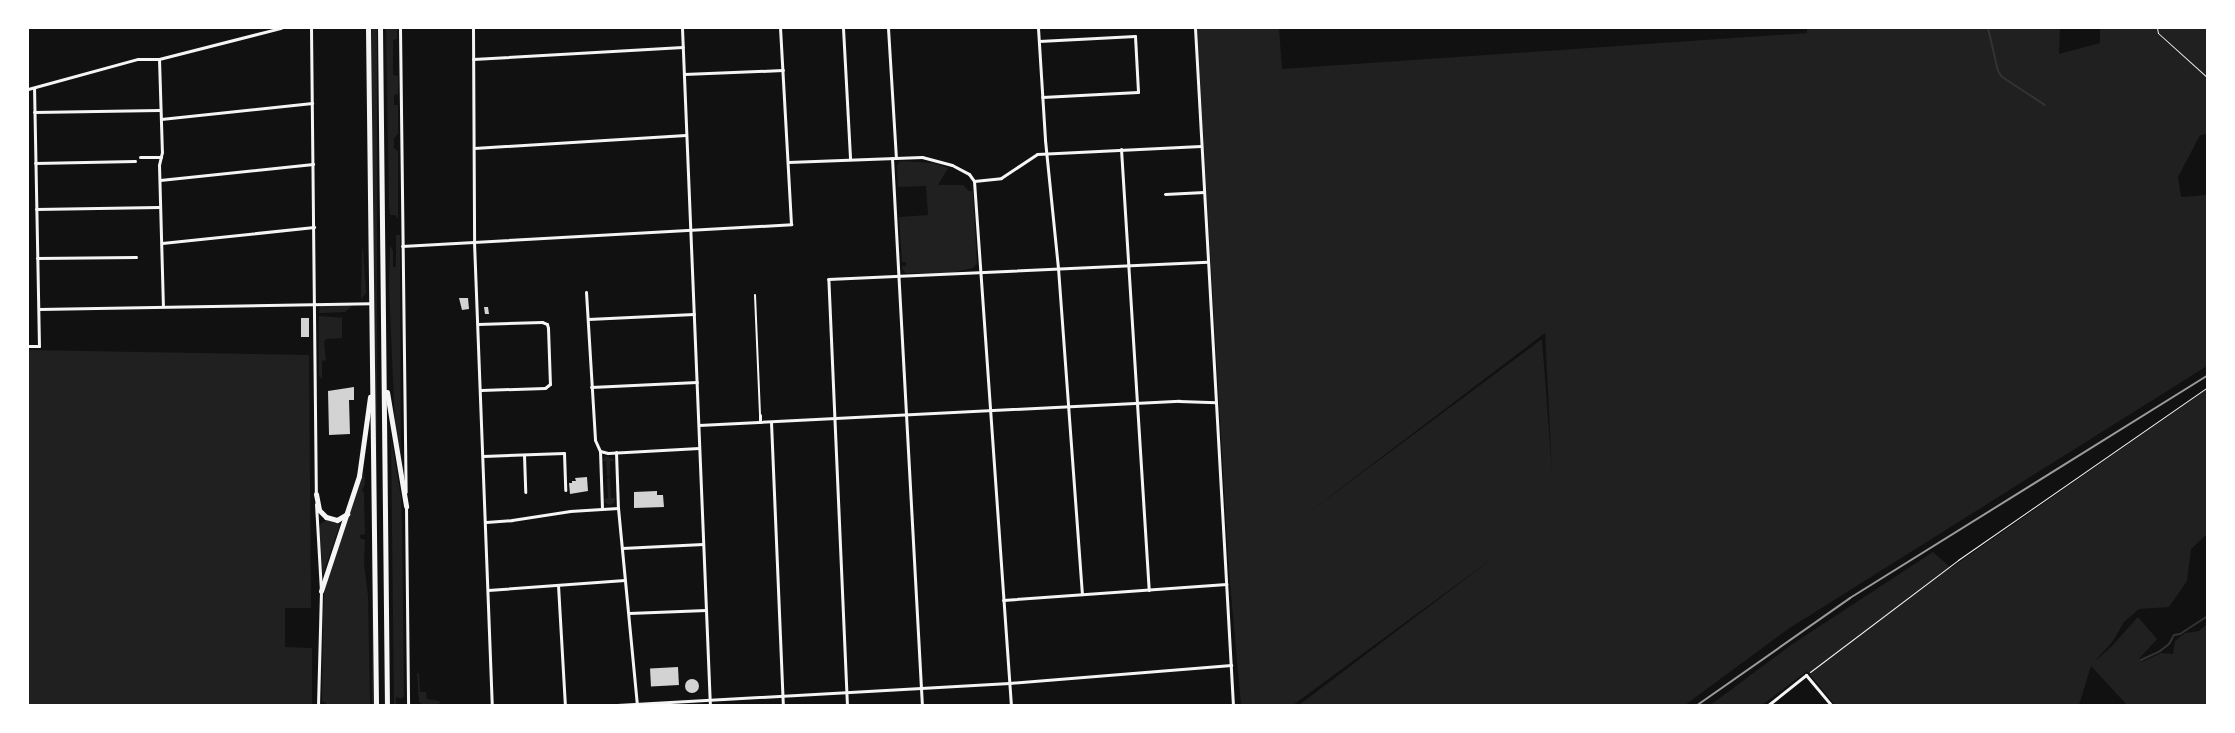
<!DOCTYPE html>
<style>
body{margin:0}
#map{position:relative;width:2235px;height:733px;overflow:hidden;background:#111;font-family:Montserrat,sans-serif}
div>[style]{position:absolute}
.green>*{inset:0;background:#202020;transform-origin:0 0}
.stream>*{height:2px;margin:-1px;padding:0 1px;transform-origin:1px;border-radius:1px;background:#333}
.building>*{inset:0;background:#d3d3d3;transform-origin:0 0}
.round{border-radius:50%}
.path>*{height:1px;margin:-0.5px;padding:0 0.5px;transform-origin:0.5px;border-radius:0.5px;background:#f5f5f5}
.service>*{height:2px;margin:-1px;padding:0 1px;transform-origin:1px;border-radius:1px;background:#f5f5f5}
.minor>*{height:3px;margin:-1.5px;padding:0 1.5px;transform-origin:1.5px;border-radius:1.5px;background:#f5f5f5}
.primary>*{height:5px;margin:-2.5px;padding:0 2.5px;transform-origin:2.5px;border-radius:2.5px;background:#f5f5f5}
.rail>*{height:2px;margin:-1px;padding:0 1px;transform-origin:1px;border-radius:1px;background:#9a9a9a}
span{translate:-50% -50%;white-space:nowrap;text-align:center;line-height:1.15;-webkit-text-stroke:4px #fff;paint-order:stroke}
.frame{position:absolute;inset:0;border:29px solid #fff;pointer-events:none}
</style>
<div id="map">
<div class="green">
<div style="left:372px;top:28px;width:5px;height:677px"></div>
<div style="clip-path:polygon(386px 28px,397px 28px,397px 39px,393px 40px,393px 75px,398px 76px,398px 94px,394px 95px,394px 105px,398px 105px,398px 134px,394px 138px,394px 148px,398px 151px,398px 219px,395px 215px,390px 215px,389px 206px)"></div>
<div style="clip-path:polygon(evenodd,1197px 28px,1279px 28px,1282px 69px,1807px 33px,1807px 28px,2060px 28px,2059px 54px,2100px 43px,2100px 28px,2207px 28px,2207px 134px,2200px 135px,2178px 177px,2181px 197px,2207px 195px,2207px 366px,1788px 629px,1685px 705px,1299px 705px,1497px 555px,1293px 705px,1241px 705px,1229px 572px,1197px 28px,1545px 333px,1552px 471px,1542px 339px,1308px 513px,1545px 333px)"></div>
<div style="clip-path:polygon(900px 161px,933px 163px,948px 168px,938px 185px,963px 185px,969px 191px,973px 191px,977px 263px,973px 268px,950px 273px,906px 273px,903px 270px,902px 266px,906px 266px,906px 262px,902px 262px,899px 217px,928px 215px,926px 186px,898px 187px,897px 166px)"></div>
<div style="clip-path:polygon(396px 235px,400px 235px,401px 464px,395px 427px,389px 287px,390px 245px,393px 251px,393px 267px,396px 267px)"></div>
<div style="clip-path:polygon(363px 248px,366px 293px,361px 299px,362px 250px)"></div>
<div style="clip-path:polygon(320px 305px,353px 305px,345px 312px,322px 313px,319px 313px)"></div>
<div style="clip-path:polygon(319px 316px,346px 318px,342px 318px,342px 338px,326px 339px,324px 342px,326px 360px,322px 361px,322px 379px,319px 376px)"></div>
<div style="clip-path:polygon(28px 350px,309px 355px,311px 608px,285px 608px,285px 647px,312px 648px,312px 705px,28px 705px)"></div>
<div style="clip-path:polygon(2207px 389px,2207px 534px,2191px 549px,2187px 581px,2169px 607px,2139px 609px,2124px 622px,2113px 641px,2094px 662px,2112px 646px,2138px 617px,2157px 639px,2139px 659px,2142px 662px,2161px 653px,2173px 654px,2175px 641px,2185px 633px,2199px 631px,2207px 624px,2207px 705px,2127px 705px,2091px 666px,2079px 705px,1835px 705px,1807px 671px,1762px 705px,1709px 706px,1791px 645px,1933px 552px,1951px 568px)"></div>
<div style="clip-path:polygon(391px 438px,401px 497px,402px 523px,404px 696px,401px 699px,396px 697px,396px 706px,394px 705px)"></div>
<div style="clip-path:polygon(606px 456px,613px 459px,614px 461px,610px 461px,610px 476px,607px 476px,606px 461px,602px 461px)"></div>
<div style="clip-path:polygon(364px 472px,365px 483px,362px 491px,364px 493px,365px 534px,360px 535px,360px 538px,365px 540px,364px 563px,368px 596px,370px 705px,329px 705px,322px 701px,323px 612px,325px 582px)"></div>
<div style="clip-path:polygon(610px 477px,611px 498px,615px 498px,614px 503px,610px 505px,605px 503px,604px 499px,608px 498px,607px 478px)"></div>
<div style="clip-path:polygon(325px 521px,341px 521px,323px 574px,319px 528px,321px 523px)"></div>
<div style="clip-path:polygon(417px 673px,419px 673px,420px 692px,426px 692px,427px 699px,440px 701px,439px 705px,424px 705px,419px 702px)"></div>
</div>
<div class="stream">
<div style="left:1988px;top:28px;width:44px;rotate:76.9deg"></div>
<div style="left:1998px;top:71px;width:7px;rotate:56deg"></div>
<div style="left:2002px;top:77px;width:51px;rotate:33.1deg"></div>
<div style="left:2141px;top:660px;width:21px;rotate:-25deg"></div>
<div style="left:2160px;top:651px;width:11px;rotate:-38deg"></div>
<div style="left:2169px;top:644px;width:10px;rotate:-61deg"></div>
<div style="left:2174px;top:635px;width:6px;rotate:-9deg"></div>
<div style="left:2180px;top:634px;width:33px;rotate:-33deg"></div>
</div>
<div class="building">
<div style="clip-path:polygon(459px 298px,468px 298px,469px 309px,462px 310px)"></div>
<div style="clip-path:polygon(484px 307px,488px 307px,489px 314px,485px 314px)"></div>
<div style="left:309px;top:318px;width:19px;height:8px;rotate:90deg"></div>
<div style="clip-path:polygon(354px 387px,354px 400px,349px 400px,350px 434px,329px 435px,328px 391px)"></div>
<div style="clip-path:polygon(587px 477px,588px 491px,570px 494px,569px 483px,572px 483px,572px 481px,576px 481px,575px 478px)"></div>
<div style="clip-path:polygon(657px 491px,657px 495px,663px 495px,664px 507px,634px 508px,634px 492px)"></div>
<div style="left:678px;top:667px;width:18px;height:28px;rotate:87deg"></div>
<div class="round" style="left:685px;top:679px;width:14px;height:14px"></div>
</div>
<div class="path">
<div style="left:2157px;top:28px;width:5px;rotate:79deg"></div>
<div style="left:2158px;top:33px;width:67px;rotate:42deg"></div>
<div style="left:1810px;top:672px;width:186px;rotate:-37.1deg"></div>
<div style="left:1958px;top:560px;width:304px;rotate:-34.7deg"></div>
</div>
<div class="service">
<div style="left:755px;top:295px;width:120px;rotate:87.6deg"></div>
</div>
<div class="minor">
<div style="left:311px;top:28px;width:467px;rotate:89.4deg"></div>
<div style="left:400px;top:28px;width:464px;rotate:89.3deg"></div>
<div style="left:473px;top:28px;width:214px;rotate:89.7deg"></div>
<div style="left:474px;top:242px;width:464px;rotate:87.8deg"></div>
<div style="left:682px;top:28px;width:679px;rotate:87.64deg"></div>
<div style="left:843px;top:28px;width:131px;rotate:86.9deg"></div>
<div style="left:888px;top:28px;width:130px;rotate:86.5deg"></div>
<div style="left:1038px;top:28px;width:112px;rotate:86.4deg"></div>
<div style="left:1045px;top:140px;width:129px;rotate:84.2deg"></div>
<div style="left:1058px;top:268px;width:327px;rotate:85.8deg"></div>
<div style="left:1195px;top:28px;width:679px;rotate:86.79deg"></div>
<div style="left:1039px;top:41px;width:96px;rotate:-3deg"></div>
<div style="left:1135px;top:36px;width:56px;rotate:86.9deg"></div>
<div style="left:1138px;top:92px;width:96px;rotate:177deg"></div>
<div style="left:159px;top:59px;width:93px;rotate:88.2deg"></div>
<div style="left:162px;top:152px;width:13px;rotate:103deg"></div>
<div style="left:159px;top:165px;width:141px;rotate:88.4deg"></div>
<div style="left:473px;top:59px;width:210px;rotate:-3.3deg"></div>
<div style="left:684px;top:74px;width:99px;rotate:-2.3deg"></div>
<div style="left:28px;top:89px;width:114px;rotate:-15.3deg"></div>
<div style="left:138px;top:59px;width:21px"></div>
<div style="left:159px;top:59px;width:126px;rotate:-14.3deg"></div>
<div style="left:34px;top:112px;width:125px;rotate:-0.9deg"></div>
<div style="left:161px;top:119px;width:152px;rotate:-6deg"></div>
<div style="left:474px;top:148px;width:212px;rotate:-3.5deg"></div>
<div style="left:1121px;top:149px;width:442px;rotate:86.4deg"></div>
<div style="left:140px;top:157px;width:21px"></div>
<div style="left:892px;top:158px;width:549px;rotate:86.87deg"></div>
<div style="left:788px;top:162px;width:134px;rotate:-2.1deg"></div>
<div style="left:922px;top:157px;width:31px;rotate:15deg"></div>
<div style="left:952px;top:165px;width:19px;rotate:28deg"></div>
<div style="left:969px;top:174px;width:9px;rotate:54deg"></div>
<div style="left:974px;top:181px;width:27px;rotate:-6deg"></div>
<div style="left:1001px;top:178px;width:43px;rotate:-33.7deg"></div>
<div style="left:1037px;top:154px;width:164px;rotate:-2.8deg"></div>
<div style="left:35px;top:163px;width:100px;rotate:-1.1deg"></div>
<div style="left:160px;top:180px;width:154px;rotate:-6deg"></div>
<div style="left:974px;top:181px;width:526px;rotate:85.97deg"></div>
<div style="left:1165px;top:194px;width:39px;rotate:-3deg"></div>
<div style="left:36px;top:209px;width:123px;rotate:-0.9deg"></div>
<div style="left:162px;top:243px;width:153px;rotate:-6deg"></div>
<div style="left:402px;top:246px;width:390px;rotate:-3.2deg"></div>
<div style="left:791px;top:224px;width:196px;rotate:-93.2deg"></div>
<div style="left:37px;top:258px;width:99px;rotate:-0.6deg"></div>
<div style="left:586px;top:292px;width:148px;rotate:86.5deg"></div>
<div style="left:595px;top:440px;width:12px;rotate:66deg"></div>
<div style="left:600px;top:451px;width:58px;rotate:88deg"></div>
<div style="left:39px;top:309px;width:332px;rotate:-1deg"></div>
<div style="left:588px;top:319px;width:106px;rotate:-2.7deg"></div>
<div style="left:478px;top:324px;width:64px;rotate:-1.8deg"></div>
<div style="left:542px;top:322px;width:5px;rotate:22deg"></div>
<div style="left:547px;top:324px;width:4px;rotate:76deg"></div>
<div style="left:548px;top:328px;width:56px;rotate:88deg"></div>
<div style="left:550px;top:384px;width:6px;rotate:141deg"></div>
<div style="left:545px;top:388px;width:64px;rotate:178.2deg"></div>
<div style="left:28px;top:346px;width:11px"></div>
<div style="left:39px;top:346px;width:258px;rotate:-91.1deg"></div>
<div style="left:591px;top:387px;width:106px;rotate:-2.7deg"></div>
<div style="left:760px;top:415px;width:7px;rotate:90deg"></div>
<div style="left:771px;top:422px;width:284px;rotate:87.6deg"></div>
<div style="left:699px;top:425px;width:481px;rotate:-2.9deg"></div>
<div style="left:1179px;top:401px;width:37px;rotate:2deg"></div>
<div style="left:600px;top:451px;width:8px;rotate:14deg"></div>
<div style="left:608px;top:453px;width:91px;rotate:-3.1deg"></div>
<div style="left:616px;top:452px;width:56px;rotate:88deg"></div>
<div style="left:618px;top:508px;width:198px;rotate:84.5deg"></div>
<div style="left:524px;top:455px;width:37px;rotate:88deg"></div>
<div style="left:483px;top:456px;width:81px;rotate:-2.1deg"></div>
<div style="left:564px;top:453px;width:37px;rotate:88deg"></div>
<div style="left:316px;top:504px;width:87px;rotate:86.7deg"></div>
<div style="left:321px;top:591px;width:115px;rotate:91.5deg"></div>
<div style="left:406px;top:506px;width:200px;rotate:89.4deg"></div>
<div style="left:486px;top:522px;width:26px;rotate:-4deg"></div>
<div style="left:512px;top:520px;width:59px;rotate:-8.8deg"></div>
<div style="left:570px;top:511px;width:48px;rotate:-3.6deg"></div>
<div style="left:622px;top:548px;width:81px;rotate:-2.8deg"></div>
<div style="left:558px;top:585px;width:121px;rotate:86.7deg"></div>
<div style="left:488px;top:590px;width:137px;rotate:-4.2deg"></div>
<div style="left:1003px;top:600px;width:224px;rotate:-4.1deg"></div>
<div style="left:629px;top:613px;width:77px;rotate:-2.2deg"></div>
<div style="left:599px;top:706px;width:411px;rotate:-3.2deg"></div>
<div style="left:1009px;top:683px;width:223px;rotate:-4.6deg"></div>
<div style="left:847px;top:706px;width:427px;rotate:-92.5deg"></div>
<div style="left:828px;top:279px;width:380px;rotate:-2.6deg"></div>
<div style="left:1767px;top:706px;width:50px;rotate:-38.5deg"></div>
<div style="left:1806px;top:675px;width:40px;rotate:50deg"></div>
</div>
<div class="primary">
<div style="left:368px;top:28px;width:678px;rotate:89.32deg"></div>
<div style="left:380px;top:28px;width:678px;rotate:89.41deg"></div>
<div style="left:387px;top:392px;width:116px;rotate:80.5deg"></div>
<div style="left:316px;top:494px;width:16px;rotate:79deg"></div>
<div style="left:319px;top:510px;width:10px;rotate:45deg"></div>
<div style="left:326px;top:517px;width:11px;rotate:15deg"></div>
<div style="left:337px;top:520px;width:12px;rotate:-31deg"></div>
<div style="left:321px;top:591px;width:121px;rotate:-71.7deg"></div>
<div style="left:359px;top:476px;width:80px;rotate:-82.1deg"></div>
</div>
<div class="rail">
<div style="left:1696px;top:706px;width:188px;rotate:-35deg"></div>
<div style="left:1850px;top:598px;width:422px;rotate:-31.9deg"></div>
</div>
<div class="frame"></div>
</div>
